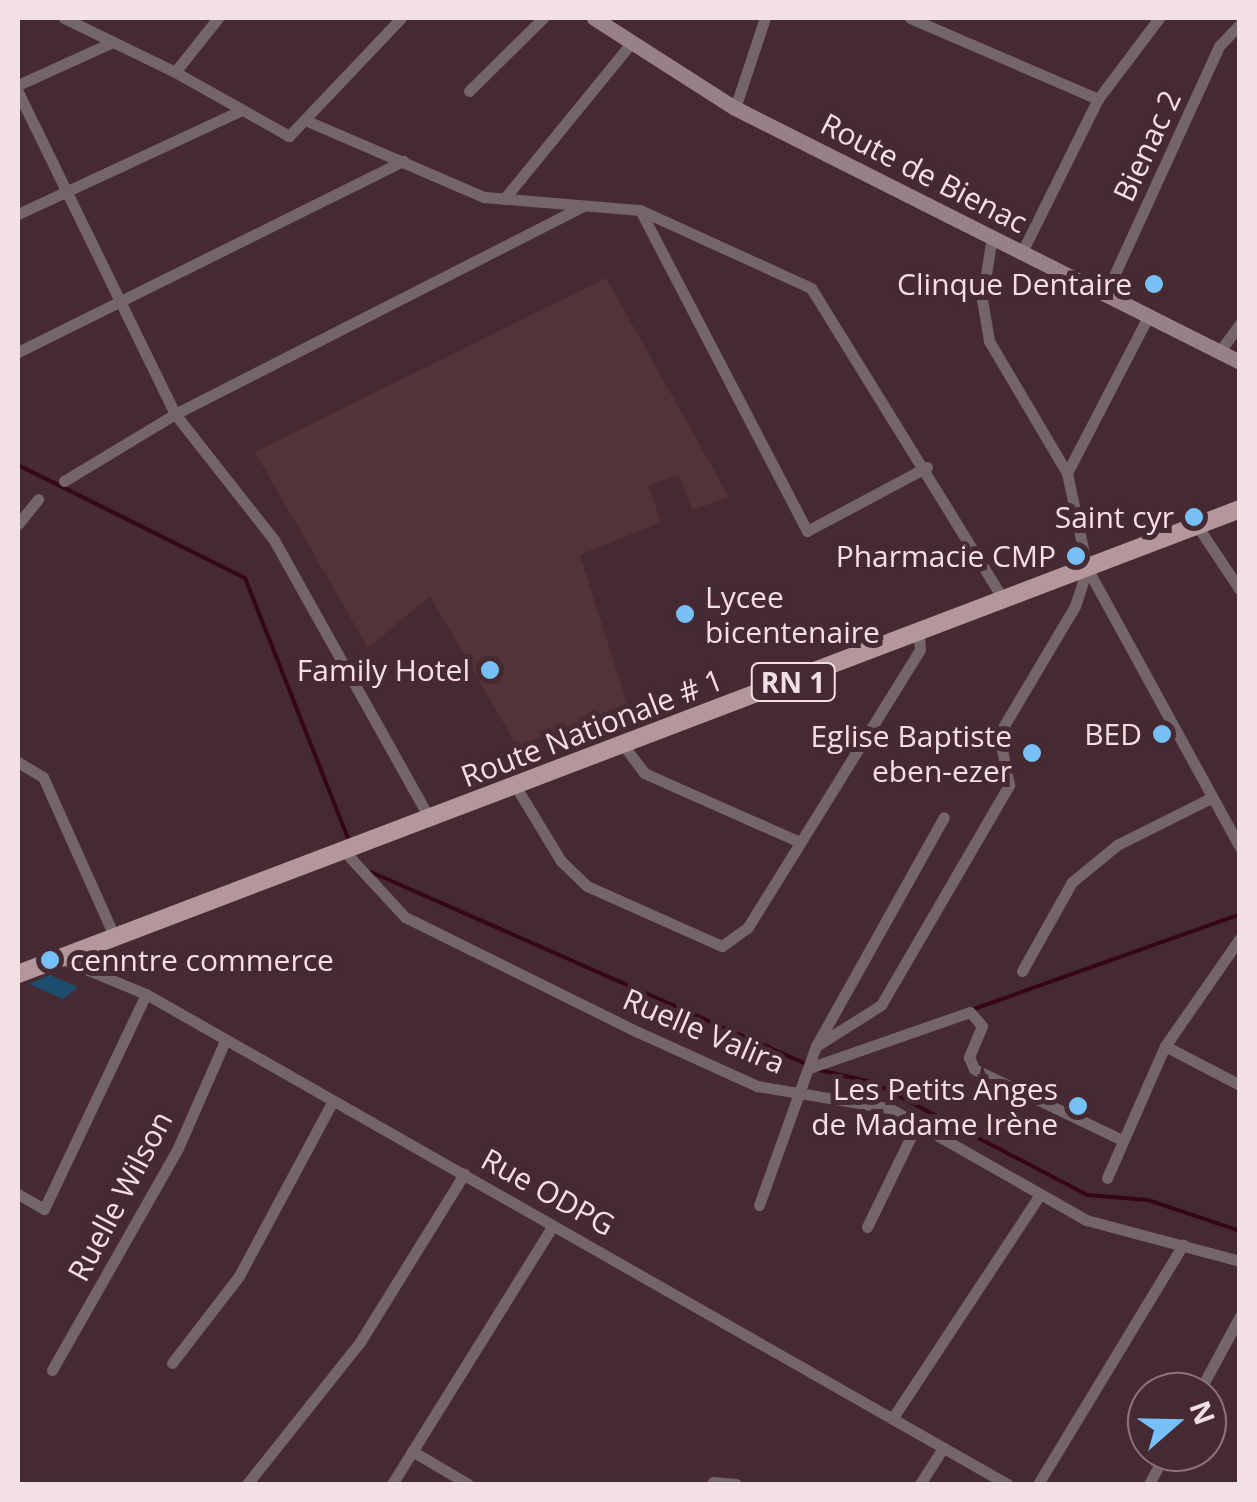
<!DOCTYPE html>
<meta charset="utf-8">
<style>
body{margin:0}
#map{position:relative;width:1257px;height:1502px;overflow:hidden;background:#462a31;font-family:"Open Sans",sans-serif}
div>[style]{position:absolute}
.built>*{inset:0;background:#54323a}
.stream>*{height:4px;margin:-2px;padding:0 2px;transform-origin:2px;border-radius:2px;background:#360617}
.building>*{inset:0;background:#1c4d6f}
.minor>*{height:11px;margin:-5.5px;padding:0 5.5px;transform-origin:5.5px;border-radius:5.5px;background:#746668}
.secondary>*{height:15px;margin:-7.5px;padding:0 7.5px;transform-origin:7.5px;border-radius:7.5px;background:#988186}
.primary>*{height:18px;margin:-9px;padding:0 9px;transform-origin:9px;border-radius:9px;background:#b4969d}
.dots>*{width:28px;height:28px;translate:-50% -50%;box-sizing:border-box;border:5px solid #462a31;border-radius:50%}
span{translate:-50% -50%;white-space:nowrap;text-align:center;line-height:1.15;-webkit-text-stroke:10px #462a31;paint-order:stroke}
.shield-label span{padding:2px 8px;background:#462a31;border:2px solid;border-radius:8px;-webkit-text-stroke-width:0}
.shield-label{font-size:28px;color:#f3e0e4;font-weight:700}
.street-label{font-size:30px;color:#f3e0e4}
.poi-label{font-size:30px;color:#f3e0e4}
.right{translate:-100% -50%;text-align:right}
.left{translate:0 -50%;text-align:left}
.frame{position:absolute;inset:0;border:20px solid #f3e0e4;pointer-events:none}
.north{position:absolute;left:1127px;top:1372px;width:100px;height:100px;box-sizing:border-box;background:#462a31;border:2px solid #8b7379;border-radius:50%;rotate:70deg;font-size:28px;font-weight:700;line-height:40px;text-align:center;color:#f3e0e4}
.north::after{content:'';display:block;margin:auto;width:35px;height:45px;background:#76c0f7;clip-path:polygon(50% 0,100% 100%,50% 72%,0 100%)}
</style>
<div id="map">
<div class="built">
<div style="clip-path:polygon(606px 278px,729px 497px,692px 510px,679px 475px,648px 486px,661px 522px,580px 555px,627px 704px,517px 746px,430px 596px,368px 648px,255px 452px)"></div>
</div>
<div class="stream">
<div style="left:18px;top:465px;width:254px;rotate:26.5deg"></div>
<div style="left:245px;top:578px;width:283px;rotate:68.4deg"></div>
<div style="left:371px;top:872px;width:475px;rotate:23.8deg"></div>
<div style="left:971px;top:1010px;width:286px;rotate:-19.6deg"></div>
<div style="left:819px;top:1070px;width:54px;rotate:12.8deg"></div>
<div style="left:872px;top:1082px;width:243px;rotate:27.7deg"></div>
<div style="left:1087px;top:1195px;width:61px;rotate:4.7deg"></div>
<div style="left:1148px;top:1200px;width:97px;rotate:18.6deg"></div>
</div>
<div class="building">
<div style="clip-path:polygon(50px 975px,78px 987px,63px 999px,29px 984px)"></div>
</div>
<div class="minor">
<div style="left:64px;top:18px;width:123px;rotate:25.9deg"></div>
<div style="left:175px;top:72px;width:69px;rotate:-51.5deg"></div>
<div style="left:910px;top:18px;width:205px;rotate:23.3deg"></div>
<div style="left:175px;top:72px;width:131px;rotate:29.3deg"></div>
<div style="left:289px;top:136px;width:163px;rotate:-46.5deg"></div>
<div style="left:18px;top:85px;width:104px;rotate:-24.4deg"></div>
<div style="left:469px;top:91px;width:104px;rotate:-44.6deg"></div>
<div style="left:18px;top:92px;width:358px;rotate:64deg"></div>
<div style="left:175px;top:414px;width:160px;rotate:51.8deg"></div>
<div style="left:274px;top:540px;width:320px;rotate:60.8deg"></div>
<div style="left:735px;top:108px;width:95px;rotate:-71.6deg"></div>
<div style="left:305px;top:120px;width:195px;rotate:23.3deg"></div>
<div style="left:484px;top:197px;width:157px;rotate:4.8deg"></div>
<div style="left:640px;top:210px;width:188px;rotate:24.5deg"></div>
<div style="left:811px;top:288px;width:365px;rotate:58.3deg"></div>
<div style="left:504px;top:199px;width:198px;rotate:-50.8deg"></div>
<div style="left:640px;top:210px;width:362px;rotate:62.5deg"></div>
<div style="left:807px;top:531px;width:136px;rotate:-28.1deg"></div>
<div style="left:18px;top:214px;width:245px;rotate:-24.9deg"></div>
<div style="left:992px;top:237px;width:63px;rotate:99.2deg"></div>
<div style="left:982px;top:299px;width:43px;rotate:80.5deg"></div>
<div style="left:989px;top:341px;width:153px;rotate:59.4deg"></div>
<div style="left:1067px;top:473px;width:97px;rotate:78.1deg"></div>
<div style="left:1087px;top:568px;width:318px;rotate:61.3deg"></div>
<div style="left:1021px;top:254px;width:173px;rotate:-63.6deg"></div>
<div style="left:1098px;top:99px;width:101px;rotate:-53deg"></div>
<div style="left:1106px;top:293px;width:272px;rotate:-65.4deg"></div>
<div style="left:1219px;top:46px;width:30px;rotate:-46deg"></div>
<div style="left:1220px;top:351px;width:34px;rotate:-54deg"></div>
<div style="left:18px;top:352px;width:430px;rotate:-26.4deg"></div>
<div style="left:1067px;top:473px;width:178px;rotate:-62.6deg"></div>
<div style="left:64px;top:481px;width:130px;rotate:-31.1deg"></div>
<div style="left:175px;top:414px;width:458px;rotate:-27deg"></div>
<div style="left:18px;top:524px;width:32px;rotate:-51deg"></div>
<div style="left:1196px;top:524px;width:79px;rotate:56.3deg"></div>
<div style="left:624px;top:746px;width:34px;rotate:53deg"></div>
<div style="left:644px;top:773px;width:171px;rotate:23.9deg"></div>
<div style="left:18px;top:762px;width:29px;rotate:31deg"></div>
<div style="left:43px;top:777px;width:174px;rotate:65.9deg"></div>
<div style="left:516px;top:787px;width:87px;rotate:58.7deg"></div>
<div style="left:561px;top:861px;width:36px;rotate:44deg"></div>
<div style="left:587px;top:886px;width:148px;rotate:24deg"></div>
<div style="left:722px;top:946px;width:32px;rotate:-36deg"></div>
<div style="left:748px;top:927px;width:326px;rotate:-58.2deg"></div>
<div style="left:920px;top:650px;width:16px;rotate:-94deg"></div>
<div style="left:344px;top:851px;width:90px;rotate:47.3deg"></div>
<div style="left:405px;top:917px;width:260px;rotate:26.3deg"></div>
<div style="left:638px;top:1032px;width:131px;rotate:24.4deg"></div>
<div style="left:757px;top:1086px;width:134px;rotate:9.5deg"></div>
<div style="left:889px;top:1108px;width:227px;rotate:29.6deg"></div>
<div style="left:1086px;top:1220px;width:159px;rotate:14.9deg"></div>
<div style="left:59px;top:958px;width:94px;rotate:22.5deg"></div>
<div style="left:146px;top:994px;width:991px;rotate:29.64deg"></div>
<div style="left:1022px;top:971px;width:102px;rotate:-60.7deg"></div>
<div style="left:1072px;top:882px;width:58px;rotate:-39.4deg"></div>
<div style="left:1117px;top:845px;width:105px;rotate:-26.6deg"></div>
<div style="left:816px;top:1046px;width:77px;rotate:-32.2deg"></div>
<div style="left:881px;top:1005px;width:255px;rotate:-59.8deg"></div>
<div style="left:1009px;top:785px;width:52px;rotate:-101.1deg"></div>
<div style="left:999px;top:734px;width:149px;rotate:-59.3deg"></div>
<div style="left:1075px;top:606px;width:40px;rotate:-72deg"></div>
<div style="left:1165px;top:1046px;width:85px;rotate:27.5deg"></div>
<div style="left:812px;top:1067px;width:167px;rotate:-19.2deg"></div>
<div style="left:970px;top:1012px;width:18px;rotate:49deg"></div>
<div style="left:982px;top:1026px;width:34px;rotate:113deg"></div>
<div style="left:969px;top:1057px;width:13px;rotate:67deg"></div>
<div style="left:974px;top:1069px;width:160px;rotate:25.6deg"></div>
<div style="left:1107px;top:1178px;width:144px;rotate:-66.3deg"></div>
<div style="left:1165px;top:1046px;width:131px;rotate:-55.2deg"></div>
<div style="left:18px;top:1194px;width:30px;rotate:30deg"></div>
<div style="left:44px;top:1209px;width:238px;rotate:-64.6deg"></div>
<div style="left:759px;top:1205px;width:169px;rotate:-70.3deg"></div>
<div style="left:816px;top:1046px;width:262px;rotate:-60.8deg"></div>
<div style="left:867px;top:1227px;width:112px;rotate:-64.1deg"></div>
<div style="left:172px;top:1363px;width:110px;rotate:-52.4deg"></div>
<div style="left:239px;top:1276px;width:193px;rotate:-61.8deg"></div>
<div style="left:52px;top:1370px;width:255px;rotate:-60.4deg"></div>
<div style="left:178px;top:1148px;width:117px;rotate:-66.3deg"></div>
<div style="left:1199px;top:1392px;width:86px;rotate:-61.7deg"></div>
<div style="left:892px;top:1419px;width:267px;rotate:-56.6deg"></div>
<div style="left:412px;top:1451px;width:65px;rotate:30.5deg"></div>
<div style="left:713px;top:1482px;width:23px;rotate:5deg"></div>
<div style="left:247px;top:1484px;width:181px;rotate:-51.5deg"></div>
<div style="left:360px;top:1342px;width:198px;rotate:-58.2deg"></div>
<div style="left:392px;top:1484px;width:301px;rotate:-58.1deg"></div>
<div style="left:920px;top:1484px;width:43px;rotate:-57.4deg"></div>
<div style="left:1038px;top:1484px;width:280px;rotate:-58.8deg"></div>
<div style="left:1149px;top:1484px;width:36px;rotate:-62deg"></div>
</div>
<div class="secondary">
<div style="left:594px;top:18px;width:167px;rotate:32.6deg"></div>
<div style="left:735px;top:108px;width:565px;rotate:26.7deg"></div>
</div>
<div class="primary">
<div style="left:18px;top:974px;width:1307px;rotate:-20.83deg"></div>
</div>
<div class="dots">
<div style="left:1154px;top:284px;background:#76c0f7"></div>
<div style="left:1194px;top:517px;background:#76c0f7"></div>
<div style="left:1076px;top:556px;background:#76c0f7"></div>
<div style="left:685px;top:614px;background:#76c0f7"></div>
<div style="left:490px;top:670px;background:#76c0f7"></div>
<div style="left:1162px;top:734px;background:#76c0f7"></div>
<div style="left:1032px;top:753px;background:#76c0f7"></div>
<div style="left:50px;top:960px;background:#76c0f7"></div>
<div style="left:1078px;top:1106px;background:#76c0f7"></div>
</div>
<div class="shield-label">
<span style="left:793px;top:682px">RN 1</span>
</div>
<div class="street-label">
<span style="left:1147px;top:146px;rotate:-65deg">Bienac 2</span>
<span style="left:924px;top:173px;rotate:27deg">Route de Bienac</span>
<span style="left:592px;top:728px;rotate:-21deg">Route Nationale # 1</span>
<span style="left:704px;top:1031px;rotate:23deg">Ruelle Valira</span>
<span style="left:548px;top:1192px;rotate:29deg">Rue ODPG</span>
<span style="left:120px;top:1196px;rotate:-62deg">Ruelle Wilson</span>
</div>
<div class="poi-label">
<span class="right" style="left:1132px;top:284px">Clinque Dentaire</span>
<span class="right" style="left:1174px;top:517px">Saint cyr</span>
<span class="right" style="left:1056px;top:556px">Pharmacie CMP</span>
<span class="left" style="left:705px;top:614px">Lycee<br>bicentenaire</span>
<span class="right" style="left:470px;top:670px">Family Hotel</span>
<span class="right" style="left:1142px;top:734px">BED</span>
<span class="right" style="left:1012px;top:753px">Eglise Baptiste<br>eben-ezer</span>
<span class="left" style="left:70px;top:960px">cenntre commerce</span>
<span class="right" style="left:1058px;top:1106px">Les Petits Anges<br>de Madame Irène</span>
</div>
<div class="frame"></div>
<div class="north">N</div>
</div>
